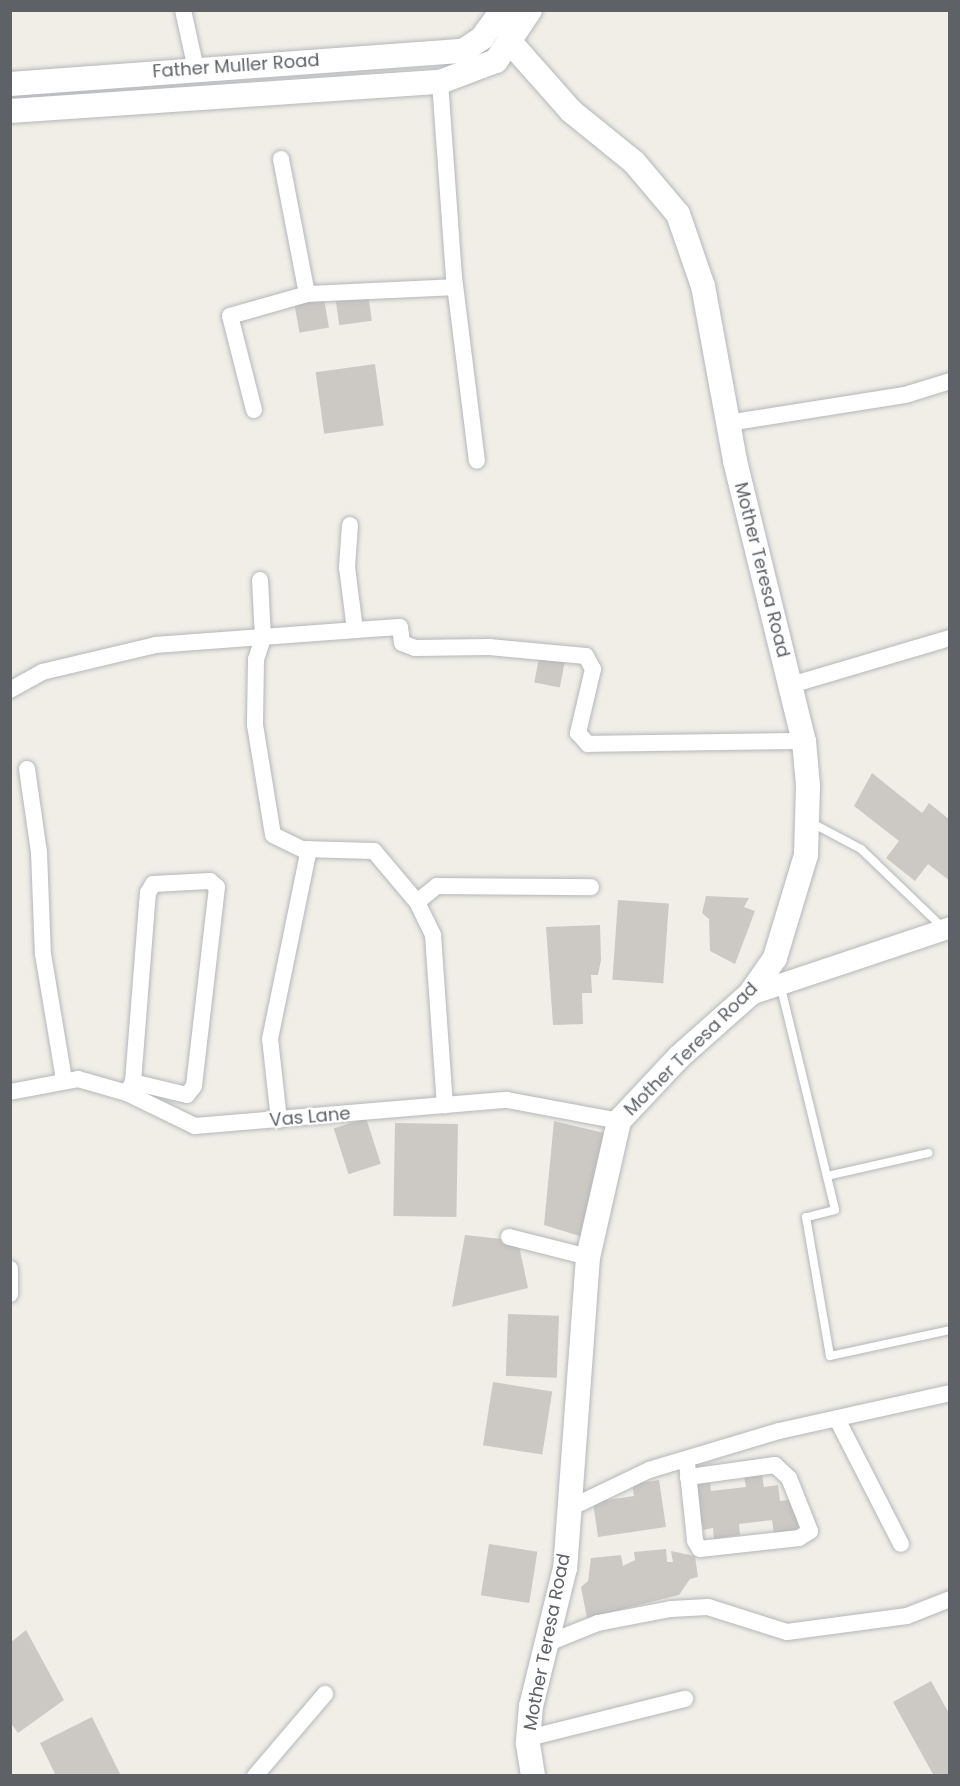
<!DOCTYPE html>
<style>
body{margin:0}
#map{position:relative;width:960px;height:1786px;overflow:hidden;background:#f0eee7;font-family:Poppins,sans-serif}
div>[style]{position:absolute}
.building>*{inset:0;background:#ccc9c4;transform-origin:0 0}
.roads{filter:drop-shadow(0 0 2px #b4b7bb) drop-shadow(0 0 2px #b4b7bb)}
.service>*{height:8px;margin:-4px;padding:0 4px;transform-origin:4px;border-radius:4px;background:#fff}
.minor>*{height:16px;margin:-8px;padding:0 8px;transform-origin:8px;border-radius:8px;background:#fff}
.tertiary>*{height:21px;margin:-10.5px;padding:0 10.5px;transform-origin:10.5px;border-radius:10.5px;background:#fff}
.secondary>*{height:24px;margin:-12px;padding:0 12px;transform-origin:12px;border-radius:12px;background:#fff}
span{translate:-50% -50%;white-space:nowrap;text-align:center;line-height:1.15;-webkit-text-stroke:4.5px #fff;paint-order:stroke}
.street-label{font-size:18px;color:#5e6267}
.frame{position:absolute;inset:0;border:12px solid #5e6267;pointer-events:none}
</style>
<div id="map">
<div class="building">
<div style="left:368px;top:293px;width:28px;height:33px;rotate:82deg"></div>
<div style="left:324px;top:299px;width:29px;height:30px;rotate:80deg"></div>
<div style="left:375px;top:364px;width:62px;height:60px;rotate:82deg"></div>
<div style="left:540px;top:653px;width:26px;height:30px;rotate:11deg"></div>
<div style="clip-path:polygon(872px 773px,922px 813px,929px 803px,950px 820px,950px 881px,928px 864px,915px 881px,886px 858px,899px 841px,854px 806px)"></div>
<div style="clip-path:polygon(706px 896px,749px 898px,744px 907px,755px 911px,735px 964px,710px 951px,709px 919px,702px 913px)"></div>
<div style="left:618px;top:900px;width:51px;height:80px;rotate:4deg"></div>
<div style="clip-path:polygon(600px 925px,601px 960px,598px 975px,591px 975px,592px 993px,582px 993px,583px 1024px,553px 1025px,546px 927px)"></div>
<div style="left:366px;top:1118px;width:48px;height:34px;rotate:72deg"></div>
<div style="clip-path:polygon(554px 1121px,604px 1133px,583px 1237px,544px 1225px)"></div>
<div style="left:458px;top:1124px;width:93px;height:63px;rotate:91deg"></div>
<div style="clip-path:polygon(465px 1235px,518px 1241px,528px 1288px,452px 1307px)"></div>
<div style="left:508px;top:1314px;width:51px;height:62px;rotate:2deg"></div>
<div style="left:493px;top:1382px;width:60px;height:64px;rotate:9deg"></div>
<div style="clip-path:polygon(762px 1475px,764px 1487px,778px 1485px,780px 1501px,796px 1499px,799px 1531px,774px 1534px,772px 1520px,739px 1524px,740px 1535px,714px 1539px,713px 1528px,703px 1530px,702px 1521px,695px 1521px,691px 1485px,710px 1483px,711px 1491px,746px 1487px,744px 1477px)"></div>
<div style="clip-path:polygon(659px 1480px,666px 1527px,598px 1537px,593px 1502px,634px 1496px,632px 1484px)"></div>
<div style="left:489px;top:1544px;width:49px;height:52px;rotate:9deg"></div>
<div style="clip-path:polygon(666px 1549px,667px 1562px,673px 1562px,671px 1551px,695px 1556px,698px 1577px,690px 1579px,679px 1595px,587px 1618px,581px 1587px,588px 1581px,591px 1558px,621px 1555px,623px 1566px,635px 1560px,634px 1552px)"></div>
<div style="clip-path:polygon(26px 1630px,64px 1700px,18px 1733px,10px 1722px,10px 1643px)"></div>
<div style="clip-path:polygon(931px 1681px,950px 1715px,950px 1776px,934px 1776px,893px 1702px)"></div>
<div style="clip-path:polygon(92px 1717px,121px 1776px,56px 1776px,40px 1743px)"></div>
</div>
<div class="roads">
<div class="service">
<div style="left:810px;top:822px;width:58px;rotate:27.9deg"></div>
<div style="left:861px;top:849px;width:112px;rotate:43.9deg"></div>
<div style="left:781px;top:988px;width:228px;rotate:76.3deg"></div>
<div style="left:835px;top:1210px;width:30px;rotate:166deg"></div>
<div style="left:806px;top:1217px;width:141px;rotate:80.2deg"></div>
<div style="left:830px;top:1356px;width:123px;rotate:-12.2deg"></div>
<div style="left:827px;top:1176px;width:104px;rotate:-12.8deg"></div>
</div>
<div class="minor">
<div style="left:183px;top:10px;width:60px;rotate:77.6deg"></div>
<div style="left:440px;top:82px;width:196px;rotate:85.9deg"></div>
<div style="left:454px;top:277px;width:185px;rotate:82.9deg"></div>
<div style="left:281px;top:159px;width:137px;rotate:79.1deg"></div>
<div style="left:254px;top:410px;width:97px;rotate:-104.3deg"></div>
<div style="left:230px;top:316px;width:80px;rotate:-15.9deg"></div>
<div style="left:307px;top:294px;width:148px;rotate:-2.7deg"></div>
<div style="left:728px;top:423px;width:179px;rotate:-9deg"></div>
<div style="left:905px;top:395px;width:47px;rotate:-17.3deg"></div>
<div style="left:260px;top:580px;width:58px;rotate:87deg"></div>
<div style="left:263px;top:638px;width:22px;rotate:108deg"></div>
<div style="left:256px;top:659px;width:66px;rotate:90.9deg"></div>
<div style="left:255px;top:725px;width:111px;rotate:80.7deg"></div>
<div style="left:273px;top:835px;width:32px;rotate:26deg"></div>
<div style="left:302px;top:849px;width:72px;rotate:1.6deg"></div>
<div style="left:374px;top:851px;width:67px;rotate:49.9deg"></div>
<div style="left:417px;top:902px;width:37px;rotate:64deg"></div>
<div style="left:433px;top:935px;width:171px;rotate:86deg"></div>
<div style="left:355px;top:630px;width:45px;rotate:-3.8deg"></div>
<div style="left:400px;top:627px;width:16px;rotate:83deg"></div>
<div style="left:402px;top:643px;width:14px;rotate:21deg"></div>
<div style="left:415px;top:648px;width:74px;rotate:-0.8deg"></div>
<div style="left:489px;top:647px;width:97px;rotate:5.3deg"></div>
<div style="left:586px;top:656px;width:15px;rotate:62deg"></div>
<div style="left:593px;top:669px;width:66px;rotate:103.2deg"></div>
<div style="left:578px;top:733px;width:15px;rotate:48deg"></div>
<div style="left:588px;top:744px;width:216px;rotate:-0.8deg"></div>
<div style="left:791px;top:685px;width:166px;rotate:-16.5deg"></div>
<div style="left:10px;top:690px;width:37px;rotate:-29deg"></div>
<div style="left:42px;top:672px;width:117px;rotate:-13.3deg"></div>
<div style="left:156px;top:645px;width:200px;rotate:-4.3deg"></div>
<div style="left:355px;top:630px;width:64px;rotate:-97.2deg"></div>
<div style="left:347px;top:567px;width:42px;rotate:-85.9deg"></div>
<div style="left:27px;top:769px;width:84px;rotate:81.8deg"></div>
<div style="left:39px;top:852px;width:102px;rotate:87.8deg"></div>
<div style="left:43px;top:954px;width:128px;rotate:80.5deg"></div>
<div style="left:417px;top:902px;width:26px;rotate:-39deg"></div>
<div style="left:437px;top:886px;width:154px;rotate:0.4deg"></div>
<div style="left:10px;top:1092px;width:69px;rotate:-10.8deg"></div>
<div style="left:78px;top:1079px;width:51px;rotate:15.9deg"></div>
<div style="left:127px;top:1093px;width:76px;rotate:25.9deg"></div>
<div style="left:195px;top:1126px;width:313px;rotate:-4.8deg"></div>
<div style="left:507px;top:1100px;width:114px;rotate:10.6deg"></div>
<div style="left:127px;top:1093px;width:13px;rotate:-61deg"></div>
<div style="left:133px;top:1082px;width:190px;rotate:-85.5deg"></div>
<div style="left:148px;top:893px;width:10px;rotate:-61deg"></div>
<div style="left:153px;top:884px;width:57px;rotate:-3deg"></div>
<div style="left:210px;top:881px;width:9px;rotate:41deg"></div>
<div style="left:217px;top:887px;width:200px;rotate:96.6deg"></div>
<div style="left:194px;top:1086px;width:11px;rotate:128deg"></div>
<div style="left:187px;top:1095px;width:56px;rotate:-166.5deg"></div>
<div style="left:279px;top:1120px;width:81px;rotate:-96.3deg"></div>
<div style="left:270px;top:1039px;width:194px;rotate:-78.4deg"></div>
<div style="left:509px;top:1237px;width:81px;rotate:14.2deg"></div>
<div style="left:10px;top:1269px;width:25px;rotate:90deg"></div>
<div style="left:838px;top:1421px;width:138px;rotate:62.9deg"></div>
<div style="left:687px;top:1463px;width:78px;rotate:84.1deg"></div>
<div style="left:695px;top:1541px;width:9px;rotate:58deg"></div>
<div style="left:700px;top:1549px;width:100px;rotate:-6.3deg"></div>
<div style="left:799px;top:1538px;width:13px;rotate:-32deg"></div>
<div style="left:810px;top:1531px;width:57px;rotate:-111.6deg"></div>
<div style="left:789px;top:1478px;width:19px;rotate:-137deg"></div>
<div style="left:775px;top:1465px;width:88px;rotate:172.1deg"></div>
<div style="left:570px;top:1508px;width:88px;rotate:-25.7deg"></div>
<div style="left:649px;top:1470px;width:136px;rotate:-16.7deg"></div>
<div style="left:779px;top:1431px;width:175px;rotate:-12.5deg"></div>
<div style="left:548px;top:1643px;width:54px;rotate:-21.8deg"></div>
<div style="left:598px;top:1623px;width:74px;rotate:-10.9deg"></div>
<div style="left:671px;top:1609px;width:37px;rotate:-3deg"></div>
<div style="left:708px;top:1607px;width:83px;rotate:17.6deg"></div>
<div style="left:787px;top:1632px;width:121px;rotate:-7.6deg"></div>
<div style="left:907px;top:1616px;width:46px;rotate:-21.6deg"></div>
<div style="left:528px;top:1738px;width:162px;rotate:-14deg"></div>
<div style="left:255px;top:1776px;width:108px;rotate:-49.5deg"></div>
</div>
<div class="tertiary">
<div style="left:750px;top:994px;width:211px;rotate:-18.5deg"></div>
</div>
<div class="secondary">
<div style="left:508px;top:10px;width:32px;rotate:86deg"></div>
<div style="left:510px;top:42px;width:92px;rotate:48.5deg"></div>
<div style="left:571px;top:111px;width:81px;rotate:39deg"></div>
<div style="left:634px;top:162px;width:68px;rotate:49.8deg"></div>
<div style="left:678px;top:214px;width:76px;rotate:70.9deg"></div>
<div style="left:703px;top:286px;width:178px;rotate:79.6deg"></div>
<div style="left:735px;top:461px;width:288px;rotate:76.2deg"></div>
<div style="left:804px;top:741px;width:45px;rotate:84.9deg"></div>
<div style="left:808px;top:786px;width:69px;rotate:91.7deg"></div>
<div style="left:806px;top:855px;width:108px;rotate:106.8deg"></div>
<div style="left:775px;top:958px;width:44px;rotate:124.8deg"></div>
<div style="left:750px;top:994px;width:95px;rotate:138.4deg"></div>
<div style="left:679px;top:1057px;width:88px;rotate:133.2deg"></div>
<div style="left:619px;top:1121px;width:139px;rotate:102.8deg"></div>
<div style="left:588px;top:1257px;width:312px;rotate:94.2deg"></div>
<div style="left:565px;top:1568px;width:142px;rotate:103.8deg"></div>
<div style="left:531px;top:1706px;width:38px;rotate:95deg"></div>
<div style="left:528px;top:1744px;width:32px;rotate:81deg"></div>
<div style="left:10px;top:84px;width:454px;rotate:-4.2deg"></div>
<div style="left:463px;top:51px;width:23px;rotate:-34deg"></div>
<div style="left:482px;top:38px;width:34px;rotate:-54deg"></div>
<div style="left:10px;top:111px;width:431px;rotate:-3.9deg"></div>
<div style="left:440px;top:82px;width:60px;rotate:-20.6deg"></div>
<div style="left:496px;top:61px;width:61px;rotate:-56.3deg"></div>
</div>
</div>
<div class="street-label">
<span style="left:236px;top:66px;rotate:-4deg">Father Muller Road</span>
<span style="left:762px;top:570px;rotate:76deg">Mother Teresa Road</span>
<span style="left:691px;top:1049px;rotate:-45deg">Mother Teresa Road</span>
<span style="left:310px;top:1117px;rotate:-5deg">Vas Lane</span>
<span style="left:547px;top:1642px;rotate:-79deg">Mother Teresa Road</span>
</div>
<div class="frame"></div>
</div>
